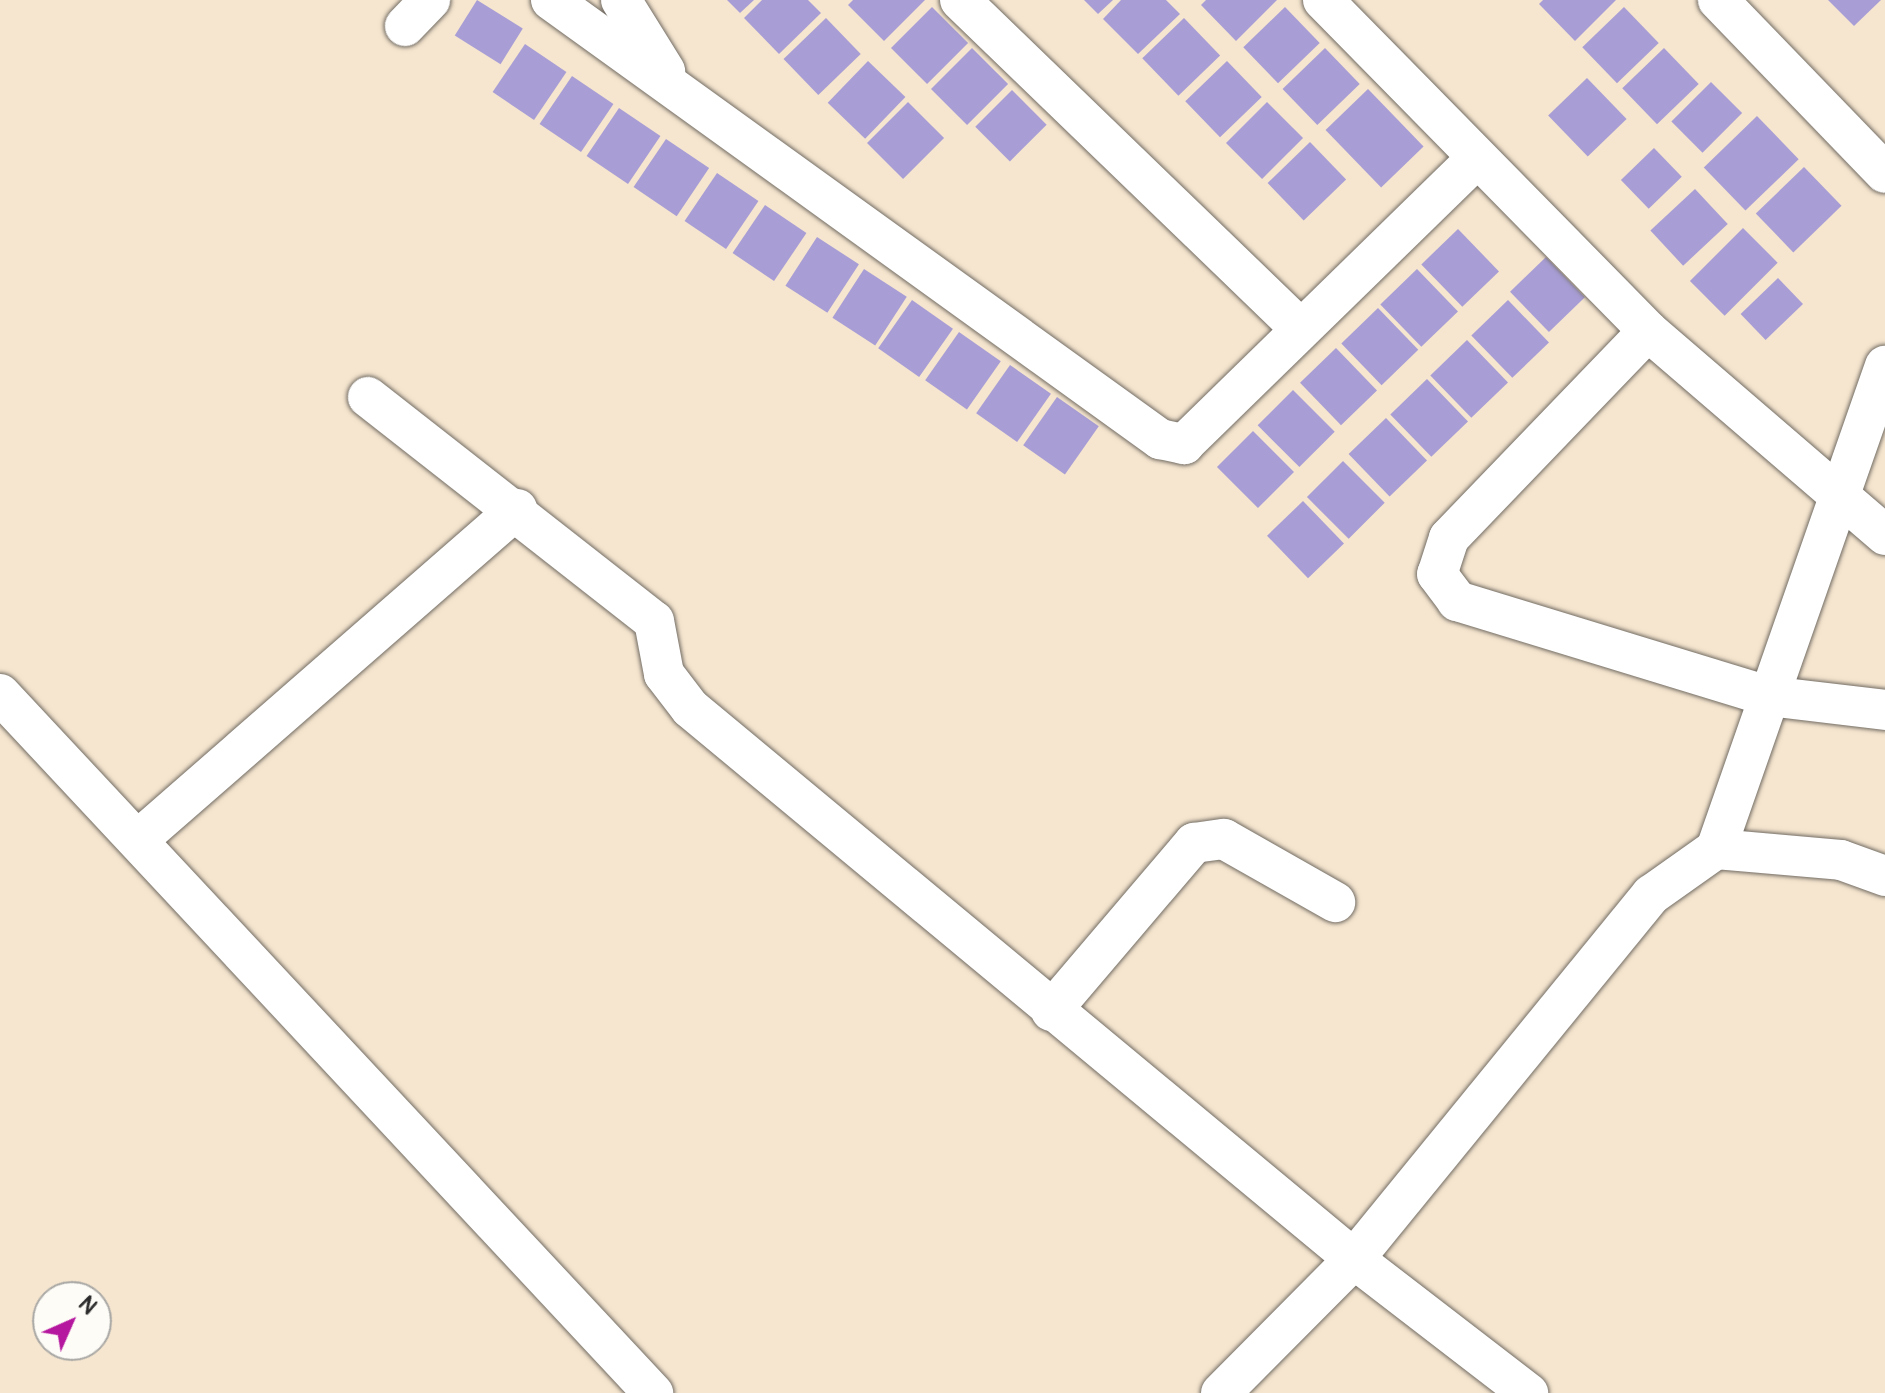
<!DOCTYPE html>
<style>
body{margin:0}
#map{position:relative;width:1885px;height:1393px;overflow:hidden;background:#f6e6cf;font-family:Pangolin,sans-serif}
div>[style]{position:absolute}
.building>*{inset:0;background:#a89ed5;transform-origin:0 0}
.roads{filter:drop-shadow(0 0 2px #726c64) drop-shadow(0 0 2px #726c64)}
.street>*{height:40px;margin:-20px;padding:0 20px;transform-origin:20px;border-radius:20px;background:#fff}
span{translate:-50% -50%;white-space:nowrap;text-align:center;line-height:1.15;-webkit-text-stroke:8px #fdfcf7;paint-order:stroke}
.north{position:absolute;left:32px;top:1281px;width:80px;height:80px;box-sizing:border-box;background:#fdfcf7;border:2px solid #a9a8a5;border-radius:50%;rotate:45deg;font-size:22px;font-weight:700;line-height:32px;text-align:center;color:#2b2b2b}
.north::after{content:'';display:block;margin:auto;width:28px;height:36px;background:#b5179e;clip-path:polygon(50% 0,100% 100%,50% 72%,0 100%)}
</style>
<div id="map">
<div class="building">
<div style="left:477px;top:0;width:54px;height:42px;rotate:32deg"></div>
<div style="clip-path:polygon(727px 0,754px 0,740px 13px)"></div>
<div style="clip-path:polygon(762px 0,808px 0,821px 13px,779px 54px,744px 18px)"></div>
<div style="clip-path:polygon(853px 0,925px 0,884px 41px,848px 5px)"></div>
<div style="clip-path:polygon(1084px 0,1113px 0,1098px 14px)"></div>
<div style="clip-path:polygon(1121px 0,1166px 0,1180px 14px,1138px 54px,1103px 19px)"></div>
<div style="clip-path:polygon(1206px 0,1277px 0,1236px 41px,1201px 5px)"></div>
<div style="clip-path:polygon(1543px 0,1616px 0,1575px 41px,1539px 4px)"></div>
<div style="clip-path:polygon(1828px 0,1881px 0,1854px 26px)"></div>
<div style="left:932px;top:7px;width:51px;height:58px;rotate:45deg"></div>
<div style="left:1285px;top:7px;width:50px;height:58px;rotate:46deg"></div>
<div style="left:1624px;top:7px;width:50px;height:58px;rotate:46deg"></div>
<div style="left:826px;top:18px;width:50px;height:59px;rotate:46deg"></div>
<div style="left:1184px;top:18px;width:52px;height:58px;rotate:46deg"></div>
<div style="left:525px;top:44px;width:50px;height:58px;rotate:34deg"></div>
<div style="left:972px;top:48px;width:51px;height:58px;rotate:45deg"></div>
<div style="left:1325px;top:48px;width:50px;height:59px;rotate:46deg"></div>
<div style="left:1664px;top:48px;width:50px;height:58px;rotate:46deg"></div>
<div style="left:868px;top:61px;width:52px;height:58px;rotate:44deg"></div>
<div style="left:1227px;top:61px;width:50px;height:58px;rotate:46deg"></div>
<div style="left:572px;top:76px;width:50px;height:58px;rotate:34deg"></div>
<div style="left:1587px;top:78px;width:57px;height:54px;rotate:46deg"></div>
<div style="left:1711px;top:82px;width:44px;height:56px;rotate:45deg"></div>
<div style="left:1368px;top:89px;width:80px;height:59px;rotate:46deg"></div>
<div style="left:1012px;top:90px;width:49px;height:52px;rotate:45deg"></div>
<div style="left:908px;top:102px;width:51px;height:58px;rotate:45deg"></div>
<div style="left:1267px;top:102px;width:51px;height:58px;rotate:45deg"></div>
<div style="left:619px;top:108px;width:50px;height:58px;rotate:34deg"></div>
<div style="left:1757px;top:116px;width:60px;height:74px;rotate:46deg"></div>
<div style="left:666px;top:139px;width:52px;height:58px;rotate:34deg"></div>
<div style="left:1310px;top:142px;width:52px;height:59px;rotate:46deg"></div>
<div style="left:1654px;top:148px;width:40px;height:46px;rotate:46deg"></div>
<div style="left:1804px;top:167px;width:54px;height:67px;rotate:46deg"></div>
<div style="left:717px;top:173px;width:50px;height:58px;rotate:34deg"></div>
<div style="left:1695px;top:189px;width:48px;height:61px;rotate:47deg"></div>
<div style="left:765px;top:205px;width:50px;height:58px;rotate:34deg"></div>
<div style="left:1743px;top:228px;width:49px;height:75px;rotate:45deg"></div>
<div style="left:1458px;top:229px;width:59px;height:51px;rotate:46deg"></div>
<div style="left:817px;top:237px;width:50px;height:58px;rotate:33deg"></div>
<div style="left:1546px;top:257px;width:56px;height:50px;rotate:46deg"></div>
<div style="left:864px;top:269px;width:51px;height:58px;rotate:33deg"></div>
<div style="left:1417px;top:269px;width:59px;height:51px;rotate:46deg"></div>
<div style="left:1778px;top:278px;width:36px;height:52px;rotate:46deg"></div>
<div style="left:912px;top:300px;width:50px;height:59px;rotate:35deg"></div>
<div style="left:1508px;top:300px;width:59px;height:51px;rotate:46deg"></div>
<div style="left:1378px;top:308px;width:58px;height:51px;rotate:46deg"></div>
<div style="left:959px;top:332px;width:51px;height:59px;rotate:35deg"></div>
<div style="left:1467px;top:340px;width:59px;height:51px;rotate:46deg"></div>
<div style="left:1336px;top:348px;width:59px;height:50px;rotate:46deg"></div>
<div style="left:1010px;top:365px;width:50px;height:59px;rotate:35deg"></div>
<div style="left:1427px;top:379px;width:59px;height:51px;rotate:46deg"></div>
<div style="left:1293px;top:390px;width:59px;height:50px;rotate:45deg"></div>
<div style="left:1057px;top:397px;width:51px;height:59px;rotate:35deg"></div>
<div style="left:1386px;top:418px;width:59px;height:52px;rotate:46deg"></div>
<div style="left:1253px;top:431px;width:58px;height:51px;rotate:45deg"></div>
<div style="left:1343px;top:461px;width:59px;height:51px;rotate:45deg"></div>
<div style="left:1303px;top:501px;width:59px;height:50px;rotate:46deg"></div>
</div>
<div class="roads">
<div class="street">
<div style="left:551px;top:0;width:751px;rotate:35.79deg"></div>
<div style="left:1160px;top:439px;width:25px;rotate:12deg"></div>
<div style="left:1184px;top:444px;width:409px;rotate:-44.3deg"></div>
<div style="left:621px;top:0;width:84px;rotate:58.2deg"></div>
<div style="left:960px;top:0;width:472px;rotate:44deg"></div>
<div style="left:1323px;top:0;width:464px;rotate:45.5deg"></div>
<div style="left:1648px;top:331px;width:313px;rotate:40.7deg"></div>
<div style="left:1718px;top:0;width:240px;rotate:46deg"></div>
<div style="left:405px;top:26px;width:36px;rotate:-46deg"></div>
<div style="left:1648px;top:331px;width:287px;rotate:133.9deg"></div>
<div style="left:1449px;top:538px;width:38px;rotate:108deg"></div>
<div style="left:1437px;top:574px;width:34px;rotate:53deg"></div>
<div style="left:1457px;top:601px;width:325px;rotate:17deg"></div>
<div style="left:1768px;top:696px;width:118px;rotate:6.8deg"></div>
<div style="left:368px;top:397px;width:363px;rotate:38.1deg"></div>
<div style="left:654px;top:621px;width:54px;rotate:79.3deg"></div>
<div style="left:664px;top:674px;width:43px;rotate:52.6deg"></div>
<div style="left:690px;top:708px;width:863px;rotate:39.69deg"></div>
<div style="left:1354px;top:1259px;width:220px;rotate:37.6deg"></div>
<div style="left:0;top:694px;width:957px;rotate:46.95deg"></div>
<div style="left:139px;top:839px;width:502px;rotate:-41.12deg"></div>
<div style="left:1716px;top:849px;width:512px;rotate:-70.72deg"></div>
<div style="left:1051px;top:1011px;width:221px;rotate:-49.6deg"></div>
<div style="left:1194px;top:843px;width:30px;rotate:-8deg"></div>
<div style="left:1224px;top:839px;width:128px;rotate:29.6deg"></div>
<div style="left:1221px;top:1393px;width:189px;rotate:-45.2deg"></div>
<div style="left:1354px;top:1259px;width:470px;rotate:-50.8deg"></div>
<div style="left:1651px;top:895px;width:80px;rotate:-35.3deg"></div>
<div style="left:1716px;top:849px;width:125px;rotate:5deg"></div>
<div style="left:1841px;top:860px;width:47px;rotate:20deg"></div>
</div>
</div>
<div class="north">N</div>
</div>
